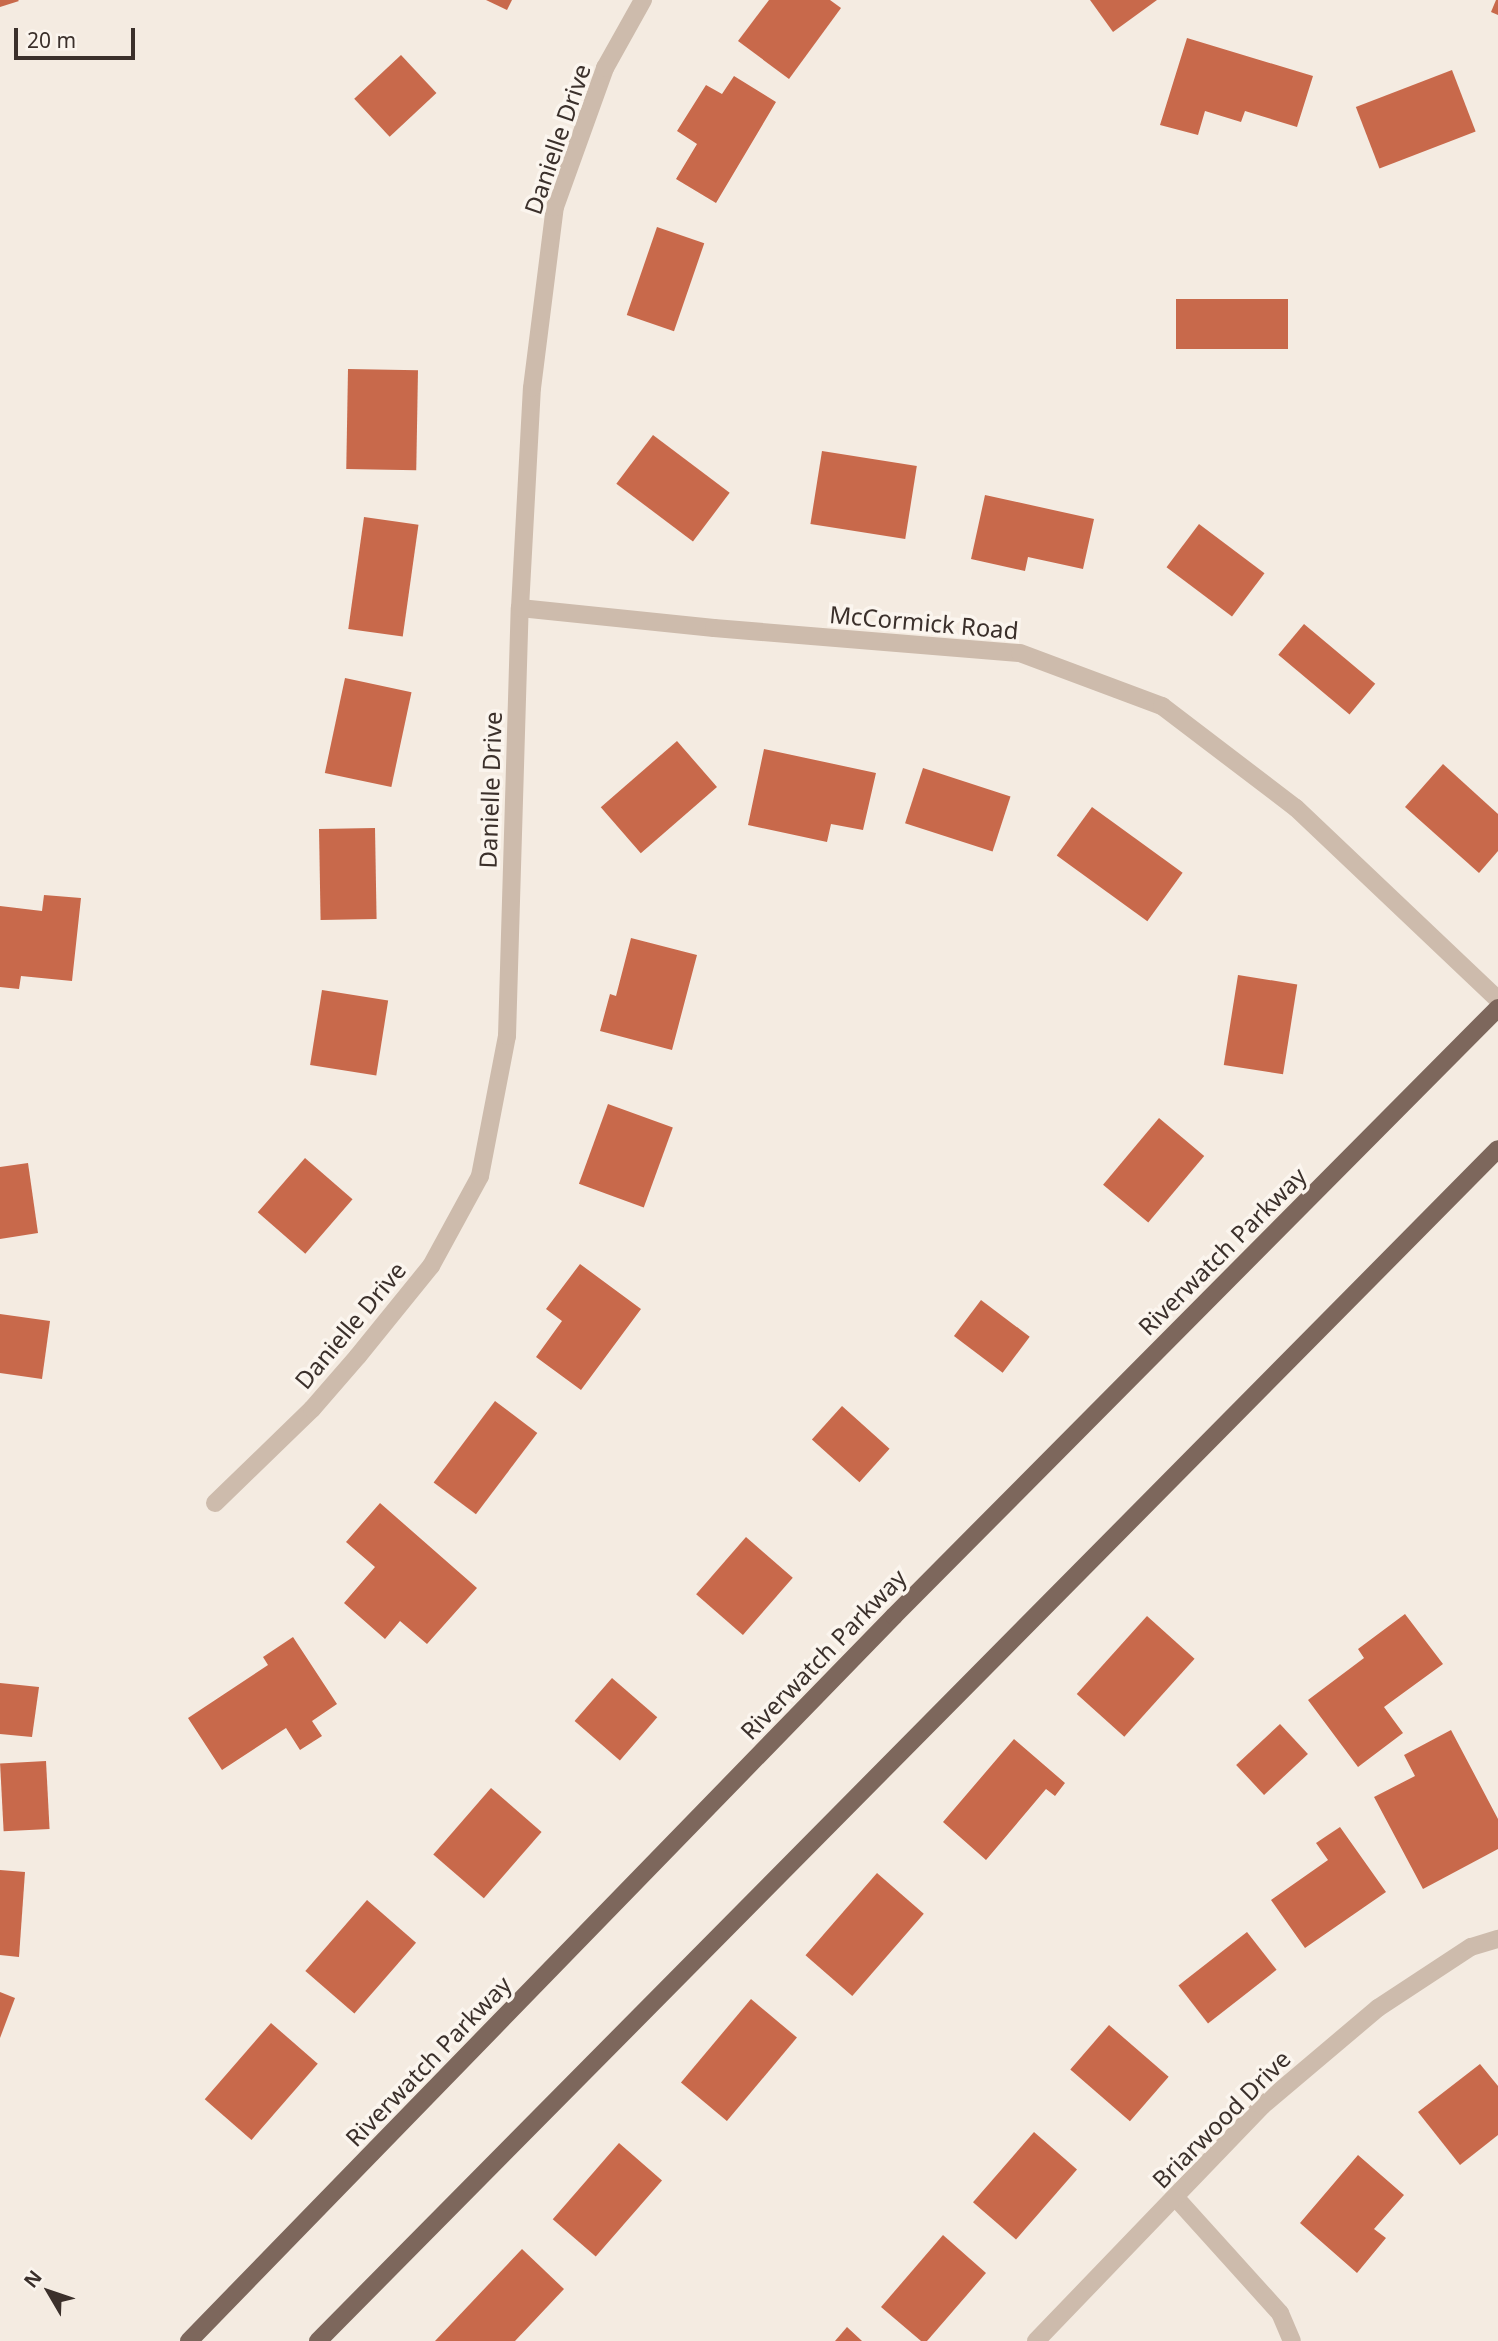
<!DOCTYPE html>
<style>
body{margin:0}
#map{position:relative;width:1498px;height:2341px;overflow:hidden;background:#f4ebe1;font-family:"Noto Sans",sans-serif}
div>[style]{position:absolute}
.building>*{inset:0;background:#c8694b;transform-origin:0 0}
.minor>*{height:18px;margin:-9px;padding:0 9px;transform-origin:9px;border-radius:9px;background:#cdbbac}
.primary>*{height:18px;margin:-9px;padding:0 9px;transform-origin:9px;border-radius:9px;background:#7d675c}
span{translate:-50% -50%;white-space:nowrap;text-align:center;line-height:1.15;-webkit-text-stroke:7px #fbf5ee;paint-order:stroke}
.street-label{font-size:24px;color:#3b302b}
.north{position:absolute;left:14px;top:2257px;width:70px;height:70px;-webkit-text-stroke:5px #fbf5ee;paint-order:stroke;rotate:309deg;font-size:19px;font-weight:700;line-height:28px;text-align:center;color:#3b302b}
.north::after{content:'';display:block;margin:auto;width:24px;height:32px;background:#3b302b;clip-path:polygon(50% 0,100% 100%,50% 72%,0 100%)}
.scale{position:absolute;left:14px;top:28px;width:121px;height:32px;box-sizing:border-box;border:4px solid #3b302b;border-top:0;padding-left:9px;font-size:21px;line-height:24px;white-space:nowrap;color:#3b302b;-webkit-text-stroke:5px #fbf5ee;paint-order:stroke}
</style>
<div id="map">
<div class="building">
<div style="clip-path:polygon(0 0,18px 0,19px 1px,0 7px)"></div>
<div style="clip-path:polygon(486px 0,512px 0,507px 10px)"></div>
<div style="clip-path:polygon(769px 0,830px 0,841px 8px,789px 79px,738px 41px)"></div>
<div style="clip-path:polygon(1090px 0,1157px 0,1113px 32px)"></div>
<div style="clip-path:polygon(1496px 0,1498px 0,1498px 15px,1491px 12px)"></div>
<div style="clip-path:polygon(1187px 38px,1313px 76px,1297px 127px,1245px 111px,1241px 122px,1205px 111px,1198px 135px,1160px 125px)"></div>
<div style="left:401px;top:55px;width:52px;height:64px;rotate:47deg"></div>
<div style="left:1452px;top:70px;width:66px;height:103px;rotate:69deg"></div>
<div style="clip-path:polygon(734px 76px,776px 102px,716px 203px,676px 179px,697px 144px,677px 131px,706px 85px,722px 94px)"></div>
<div style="left:657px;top:227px;width:50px;height:93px;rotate:19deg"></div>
<div style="left:1288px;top:299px;width:50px;height:112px;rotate:90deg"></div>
<div style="left:348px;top:369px;width:70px;height:100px;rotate:1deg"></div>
<div style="left:653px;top:435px;width:96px;height:61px;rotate:37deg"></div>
<div style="left:822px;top:451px;width:96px;height:74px;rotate:9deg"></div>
<div style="clip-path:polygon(985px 495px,1094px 519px,1083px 569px,1028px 557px,1025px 571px,971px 559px)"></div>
<div style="left:364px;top:517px;width:55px;height:113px;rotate:8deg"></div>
<div style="left:1199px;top:524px;width:82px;height:54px;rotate:37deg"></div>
<div style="left:1304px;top:624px;width:93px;height:40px;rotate:40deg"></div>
<div style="left:345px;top:678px;width:68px;height:97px;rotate:12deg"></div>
<div style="left:677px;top:741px;width:61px;height:101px;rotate:49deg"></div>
<div style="clip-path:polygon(764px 749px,876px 773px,863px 830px,831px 824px,827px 842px,748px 825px)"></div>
<div style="clip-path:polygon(1443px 764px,1498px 814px,1498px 851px,1479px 873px,1405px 807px)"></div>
<div style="left:923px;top:768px;width:92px;height:58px;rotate:18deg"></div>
<div style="left:1092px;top:807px;width:112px;height:60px;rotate:36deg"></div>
<div style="left:375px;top:828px;width:91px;height:56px;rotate:89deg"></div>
<div style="clip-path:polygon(44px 895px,81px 898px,72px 981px,21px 976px,19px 989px,0 987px,0 906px,42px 911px)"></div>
<div style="clip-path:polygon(631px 938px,697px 955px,672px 1050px,600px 1031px,610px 994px,616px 996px)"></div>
<div style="left:1238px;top:975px;width:60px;height:91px;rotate:9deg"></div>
<div style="left:322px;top:990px;width:67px;height:76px;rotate:9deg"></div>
<div style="left:608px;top:1104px;width:69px;height:85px;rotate:20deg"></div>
<div style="left:1159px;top:1118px;width:59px;height:87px;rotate:40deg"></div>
<div style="left:305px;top:1158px;width:63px;height:72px;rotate:41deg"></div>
<div style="clip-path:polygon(28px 1163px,38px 1233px,0 1239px,0 1167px)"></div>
<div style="clip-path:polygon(580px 1264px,641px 1309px,581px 1390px,536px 1357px,562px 1321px,546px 1309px)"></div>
<div style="left:981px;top:1300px;width:61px;height:45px;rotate:37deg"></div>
<div style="clip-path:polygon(0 1314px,50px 1321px,42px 1379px,0 1373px)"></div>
<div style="left:495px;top:1401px;width:53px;height:102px;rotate:37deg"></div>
<div style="left:842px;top:1406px;width:64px;height:45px;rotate:42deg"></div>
<div style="clip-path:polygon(380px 1503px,477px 1588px,427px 1644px,400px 1621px,385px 1639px,344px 1603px,375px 1567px,346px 1542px)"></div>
<div style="left:746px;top:1537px;width:62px;height:76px;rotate:41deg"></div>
<div style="clip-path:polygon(1405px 1614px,1443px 1664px,1384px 1707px,1403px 1733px,1358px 1767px,1308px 1700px,1364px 1658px,1358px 1649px)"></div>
<div style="left:1147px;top:1616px;width:64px;height:105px;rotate:42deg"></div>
<div style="clip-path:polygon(293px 1637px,337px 1704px,312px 1721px,322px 1736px,300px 1750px,286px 1728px,222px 1770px,188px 1718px,268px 1665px,263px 1657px)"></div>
<div style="left:612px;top:1678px;width:60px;height:57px;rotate:41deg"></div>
<div style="clip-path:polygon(0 1683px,39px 1687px,32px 1737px,0 1734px)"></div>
<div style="left:1280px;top:1724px;width:41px;height:60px;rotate:47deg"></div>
<div style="clip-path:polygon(1451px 1730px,1498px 1819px,1498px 1849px,1423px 1889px,1374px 1797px,1415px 1776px,1404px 1755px)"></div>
<div style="clip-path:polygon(1014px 1739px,1065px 1783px,1055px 1796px,1046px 1789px,986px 1860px,943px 1822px)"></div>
<div style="left:46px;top:1761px;width:68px;height:46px;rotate:87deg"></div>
<div style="left:491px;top:1788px;width:67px;height:88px;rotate:41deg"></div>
<div style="clip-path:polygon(1340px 1827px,1386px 1892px,1305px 1948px,1271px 1900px,1328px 1860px,1316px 1843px)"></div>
<div style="clip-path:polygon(0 1870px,25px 1872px,19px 1957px,0 1955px)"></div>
<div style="left:877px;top:1873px;width:62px;height:109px;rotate:41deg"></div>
<div style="left:367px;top:1900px;width:65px;height:94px;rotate:41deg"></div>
<div style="left:1247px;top:1932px;width:48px;height:87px;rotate:52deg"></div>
<div style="clip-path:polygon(0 1992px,15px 1998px,0 2038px)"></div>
<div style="left:751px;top:1999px;width:60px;height:109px;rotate:40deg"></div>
<div style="left:271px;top:2023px;width:62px;height:101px;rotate:41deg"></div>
<div style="left:1109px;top:2025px;width:79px;height:59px;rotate:41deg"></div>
<div style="clip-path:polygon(1480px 2064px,1498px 2086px,1498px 2135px,1460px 2165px,1418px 2112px)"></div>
<div style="left:1034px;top:2132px;width:57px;height:93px;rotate:41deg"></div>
<div style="left:619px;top:2143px;width:57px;height:101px;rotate:41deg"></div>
<div style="clip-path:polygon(1358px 2155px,1404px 2195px,1374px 2229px,1386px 2238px,1357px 2273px,1300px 2223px)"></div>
<div style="clip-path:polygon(943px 2235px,986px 2273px,927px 2341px,921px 2341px,881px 2307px)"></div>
<div style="clip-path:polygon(522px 2249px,564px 2289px,515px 2341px,435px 2341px)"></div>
<div style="clip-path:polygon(847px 2327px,862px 2341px,835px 2341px)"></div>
</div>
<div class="minor">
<div style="left:520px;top:608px;width:195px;rotate:5.9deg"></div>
<div style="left:714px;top:628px;width:307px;rotate:4.7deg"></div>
<div style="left:1020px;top:653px;width:152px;rotate:20.5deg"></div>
<div style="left:1162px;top:706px;width:168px;rotate:37.3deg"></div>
<div style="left:1296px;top:808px;width:279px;rotate:43.5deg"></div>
<div style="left:215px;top:1503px;width:135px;rotate:-44.1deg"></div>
<div style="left:312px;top:1409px;width:70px;rotate:-49deg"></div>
<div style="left:358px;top:1356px;width:116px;rotate:-51deg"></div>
<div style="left:431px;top:1266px;width:102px;rotate:-61.4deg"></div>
<div style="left:480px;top:1176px;width:143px;rotate:-79.1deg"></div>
<div style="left:507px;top:1036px;width:428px;rotate:-88.3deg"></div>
<div style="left:520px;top:608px;width:220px;rotate:-86.9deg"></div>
<div style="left:532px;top:388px;width:182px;rotate:-82.8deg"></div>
<div style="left:555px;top:207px;width:148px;rotate:-70.2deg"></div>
<div style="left:605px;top:68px;width:78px;rotate:-60.8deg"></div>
<div style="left:1176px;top:2198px;width:155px;rotate:47.9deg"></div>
<div style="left:1280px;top:2313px;width:30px;rotate:67deg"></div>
<div style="left:1036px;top:2341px;width:326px;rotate:-46.1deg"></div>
<div style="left:1262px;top:2106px;width:152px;rotate:-40.2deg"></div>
<div style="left:1378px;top:2008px;width:111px;rotate:-33.3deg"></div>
<div style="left:1471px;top:1947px;width:28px;rotate:-17deg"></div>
</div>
<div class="primary">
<div style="left:189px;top:2341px;width:1011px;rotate:-45.8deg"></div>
<div style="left:894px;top:1616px;width:857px;rotate:-45.19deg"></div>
<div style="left:318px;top:2341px;width:1677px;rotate:-45.29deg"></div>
</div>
<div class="street-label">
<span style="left:557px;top:139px;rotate:-71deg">Danielle Drive</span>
<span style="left:924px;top:622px;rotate:5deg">McCormick Road</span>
<span style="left:490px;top:790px;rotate:-88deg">Danielle Drive</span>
<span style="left:1222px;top:1251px;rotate:-45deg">Riverwatch Parkway</span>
<span style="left:350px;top:1325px;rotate:-50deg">Danielle Drive</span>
<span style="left:823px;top:1654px;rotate:-46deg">Riverwatch Parkway</span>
<span style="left:428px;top:2061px;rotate:-46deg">Riverwatch Parkway</span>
<span style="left:1221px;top:2119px;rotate:-45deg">Briarwood Drive</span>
</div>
<div class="north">N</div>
<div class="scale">20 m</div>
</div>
